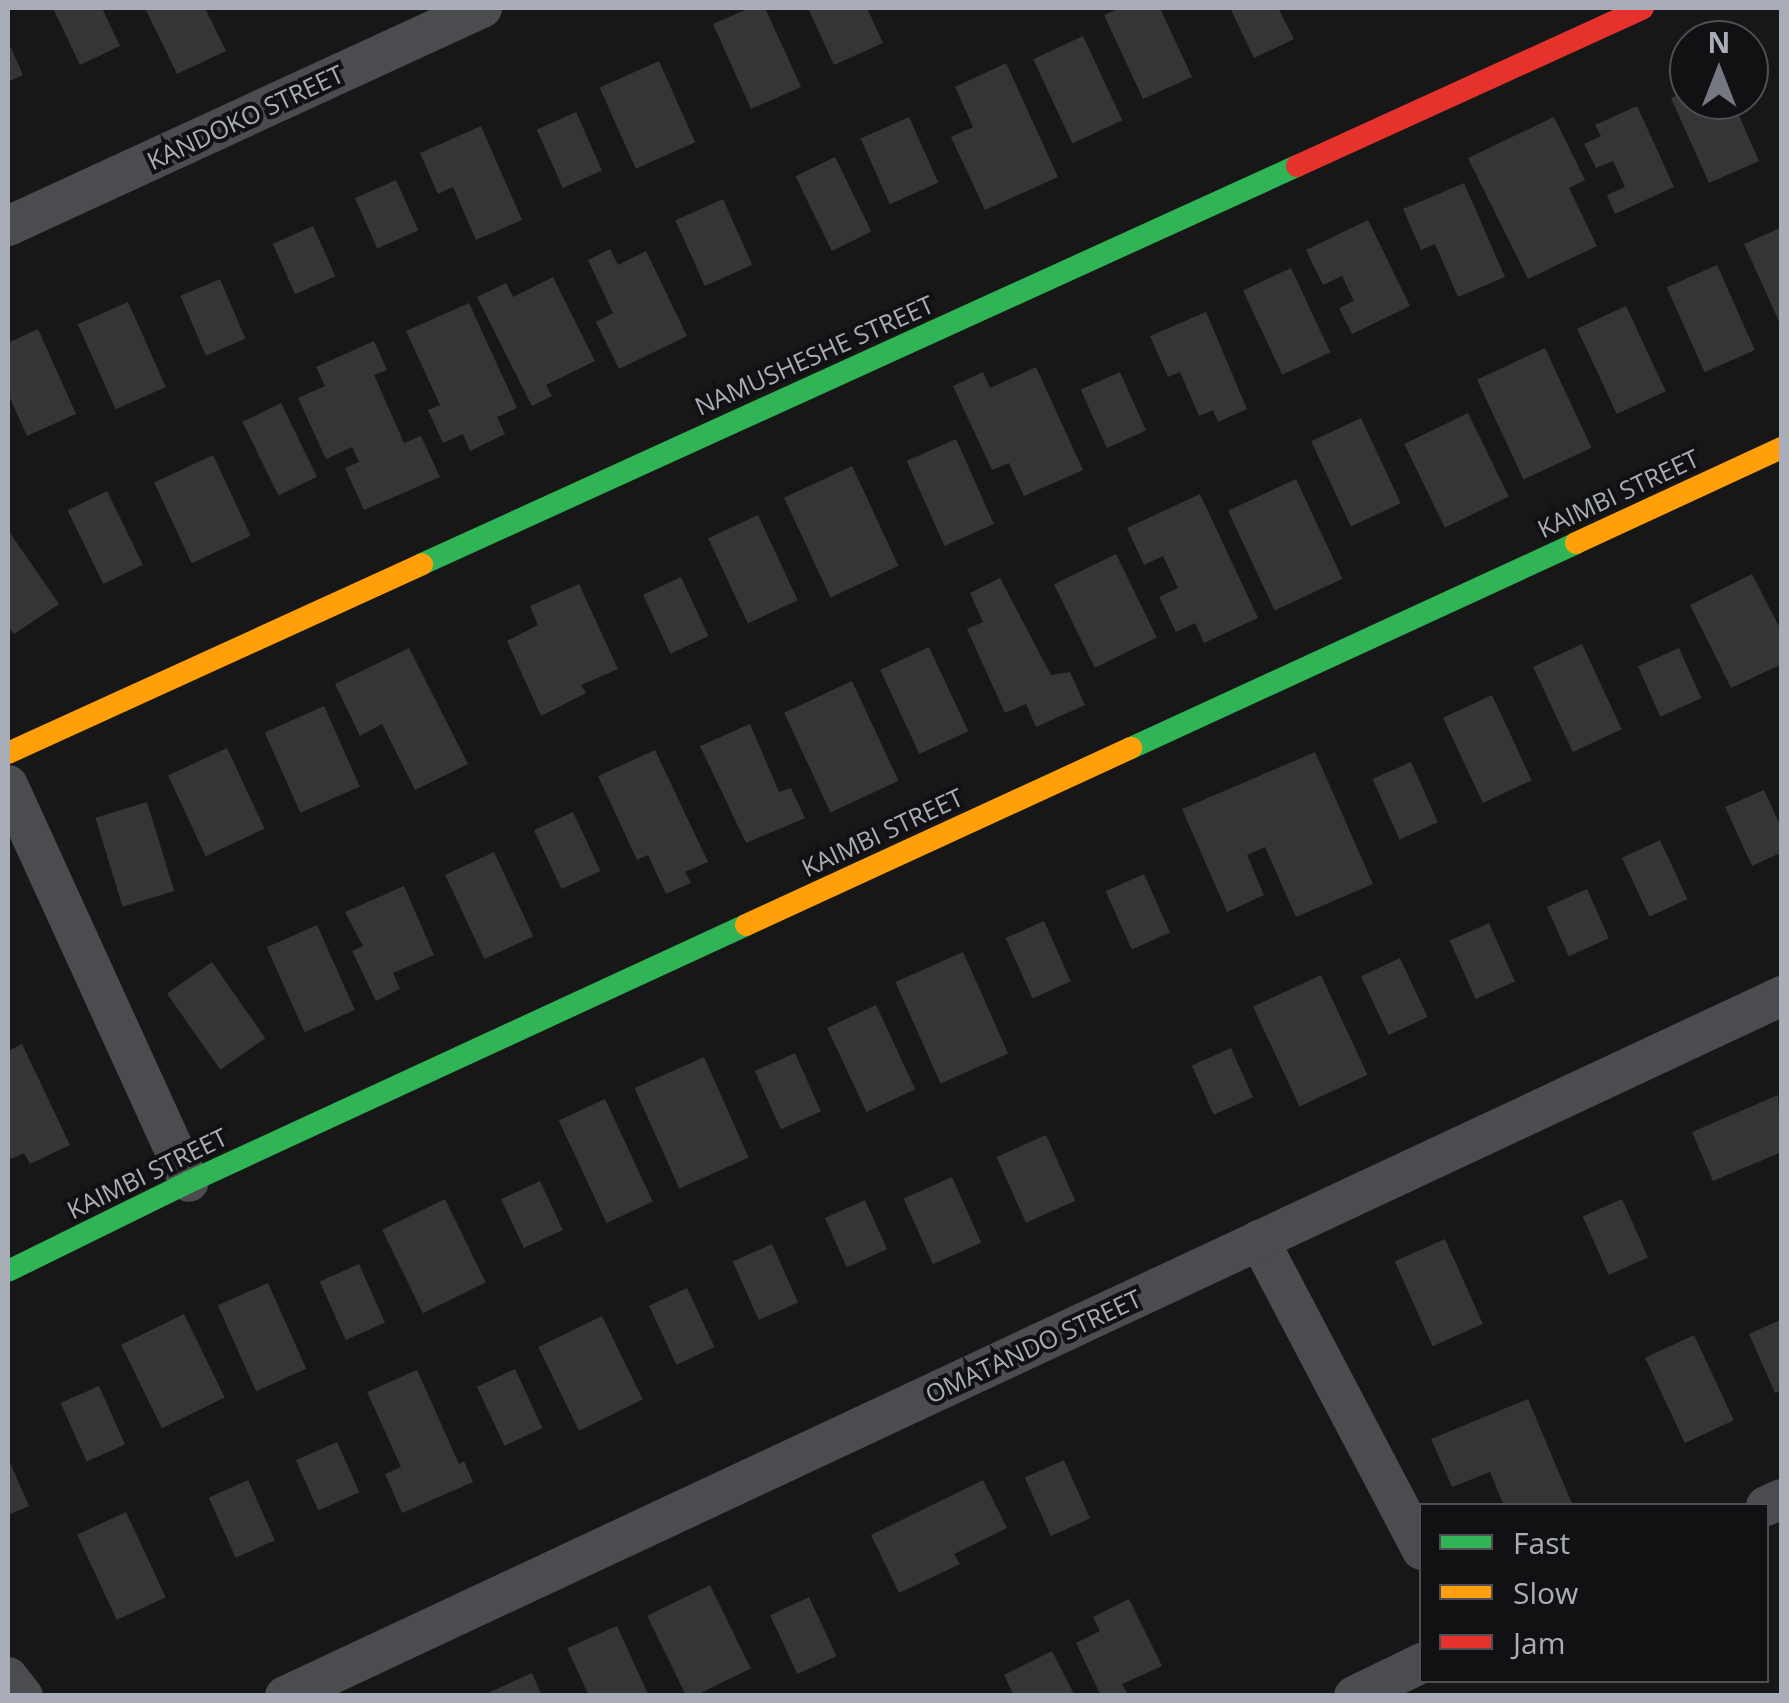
<!DOCTYPE html>
<style>
body{margin:0}
#map{position:relative;width:1789px;height:1703px;overflow:hidden;background:#171717;font-family:"Open Sans",sans-serif}
div>[style]{position:absolute}
.building>*{inset:0;background:#353536;transform-origin:0 0}
.street>*{height:40px;margin:-20px;padding:0 20px;transform-origin:20px;border-radius:20px;background:#4b4c50}
.fast>*{height:22px;margin:-11px;padding:0 11px;transform-origin:11px;border-radius:11px;background:#30b455}
.slow>*{height:22px;margin:-11px;padding:0 11px;transform-origin:11px;border-radius:11px;background:#ff9f0a}
.jam>*{height:22px;margin:-11px;padding:0 11px;transform-origin:11px;border-radius:11px;background:#e5322d}
span{translate:-50% -50%;white-space:nowrap;text-align:center;line-height:1.15;-webkit-text-stroke:8px #111113;paint-order:stroke}
.street-label{font-size:25px;color:#a8adb8}
.frame{position:absolute;inset:0;border:10px solid #a8adb8;pointer-events:none}
.legend{position:absolute;left:1419px;top:1503px;width:350px;height:180px;box-sizing:border-box;background:#111113;border:2px solid #4d4f55;margin:0;padding:12px 18px;list-style:none;font-size:30px;color:#a8adb8}
.legend li{display:flex;align-items:center;gap:20px;height:50px}
.legend b{width:50px;border:2px solid #4d4f55}
.north{position:absolute;left:1669px;top:20px;width:100px;height:100px;box-sizing:border-box;background:#111113;border:2px solid #4d4f55;border-radius:50%;rotate:0deg;font-size:28px;font-weight:700;line-height:40px;text-align:center;color:#a8adb8}
.north::after{content:'';display:block;margin:auto;width:35px;height:45px;background:#757880;clip-path:polygon(50% 0,100% 100%,50% 72%,0 100%)}
</style>
<div id="map">
<div class="building">
<div style="clip-path:polygon(53px 8px,102px 8px,120px 46px,80px 65px)"></div>
<div style="clip-path:polygon(145px 8px,205px 8px,226px 51px,177px 74px)"></div>
<div style="clip-path:polygon(750px 8px,765px 8px,801px 87px,751px 109px,713px 24px)"></div>
<div style="clip-path:polygon(808px 8px,867px 8px,883px 43px,834px 65px)"></div>
<div style="clip-path:polygon(1120px 8px,1160px 8px,1192px 77px,1143px 99px,1104px 15px)"></div>
<div style="clip-path:polygon(1230px 8px,1278px 8px,1294px 39px,1254px 58px)"></div>
<div style="left:1083px;top:36px;width:93px;height:55px;rotate:65deg"></div>
<div style="clip-path:polygon(8px 41px,23px 75px,8px 82px)"></div>
<div style="left:659px;top:61px;width:89px;height:65px;rotate:66deg"></div>
<div style="clip-path:polygon(1006px 63px,1058px 177px,985px 210px,951px 137px,973px 127px,955px 87px)"></div>
<div style="clip-path:polygon(1689px 90px,1689px 100px,1732px 100px,1759px 161px,1709px 183px,1671px 98px)"></div>
<div style="clip-path:polygon(1637px 106px,1674px 187px,1615px 214px,1607px 195px,1625px 187px,1613px 161px,1596px 168px,1584px 144px,1601px 136px,1595px 125px)"></div>
<div style="left:576px;top:112px;width:64px;height:43px;rotate:66deg"></div>
<div style="left:909px;top:117px;width:72px;height:53px;rotate:66deg"></div>
<div style="clip-path:polygon(1554px 117px,1585px 180px,1569px 188px,1597px 246px,1528px 279px,1468px 158px)"></div>
<div style="clip-path:polygon(481px 126px,522px 220px,476px 240px,453px 187px,438px 194px,420px 153px)"></div>
<div style="left:835px;top:157px;width:83px;height:44px;rotate:64deg"></div>
<div style="left:396px;top:180px;width:55px;height:45px;rotate:66deg"></div>
<div style="clip-path:polygon(1464px 183px,1505px 277px,1458px 297px,1435px 244px,1421px 250px,1403px 209px)"></div>
<div style="left:723px;top:199px;width:72px;height:52px;rotate:66deg"></div>
<div style="clip-path:polygon(1368px 220px,1410px 306px,1352px 334px,1339px 308px,1354px 301px,1342px 276px,1323px 285px,1306px 250px)"></div>
<div style="left:313px;top:226px;width:55px;height:44px;rotate:66deg"></div>
<div style="clip-path:polygon(1782px 227px,1782px 328px,1744px 244px)"></div>
<div style="clip-path:polygon(610px 249px,618px 265px,646px 251px,687px 336px,619px 369px,596px 322px,613px 313px,588px 260px)"></div>
<div style="left:1717px;top:265px;width:93px;height:55px;rotate:66deg"></div>
<div style="left:1291px;top:268px;width:93px;height:53px;rotate:65deg"></div>
<div style="clip-path:polygon(553px 277px,595px 361px,546px 385px,552px 396px,532px 406px,477px 297px,506px 283px,513px 297px)"></div>
<div style="left:220px;top:279px;width:65px;height:43px;rotate:67deg"></div>
<div style="left:128px;top:302px;width:93px;height:55px;rotate:66deg"></div>
<div style="clip-path:polygon(469px 303px,517px 408px,497px 417px,505px 434px,470px 451px,463px 434px,443px 443px,428px 410px,440px 405px,406px 331px)"></div>
<div style="left:1626px;top:306px;width:94px;height:54px;rotate:65deg"></div>
<div style="clip-path:polygon(1206px 312px,1247px 409px,1218px 422px,1213px 410px,1199px 416px,1180px 372px,1168px 377px,1150px 336px)"></div>
<div style="clip-path:polygon(38px 329px,76px 414px,27px 436px,8px 394px,8px 343px)"></div>
<div style="clip-path:polygon(374px 341px,387px 370px,374px 375px,404px 443px,421px 436px,440px 477px,364px 510px,345px 468px,359px 462px,352px 447px,326px 459px,298px 398px,325px 386px,316px 367px)"></div>
<div style="left:1545px;top:348px;width:110px;height:75px;rotate:65deg"></div>
<div style="clip-path:polygon(1036px 367px,1083px 470px,1024px 496px,1009px 463px,992px 470px,953px 386px,983px 372px,990px 388px)"></div>
<div style="left:1120px;top:372px;width:64px;height:43px;rotate:66deg"></div>
<div style="left:281px;top:403px;width:82px;height:43px;rotate:64deg"></div>
<div style="left:1468px;top:413px;width:93px;height:71px;rotate:64deg"></div>
<div style="left:1361px;top:418px;width:94px;height:55px;rotate:65deg"></div>
<div style="left:956px;top:439px;width:93px;height:54px;rotate:66deg"></div>
<div style="left:213px;top:455px;width:89px;height:65px;rotate:65deg"></div>
<div style="left:852px;top:466px;width:110px;height:75px;rotate:65deg"></div>
<div style="left:1296px;top:479px;width:110px;height:75px;rotate:65deg"></div>
<div style="left:107px;top:491px;width:82px;height:44px;rotate:64deg"></div>
<div style="clip-path:polygon(1200px 494px,1258px 618px,1204px 643px,1195px 623px,1176px 632px,1159px 597px,1178px 588px,1163px 556px,1144px 565px,1127px 528px)"></div>
<div style="left:758px;top:515px;width:94px;height:55px;rotate:65deg"></div>
<div style="clip-path:polygon(8px 530px,59px 604px,14px 634px,8px 626px)"></div>
<div style="left:1116px;top:554px;width:93px;height:69px;rotate:64deg"></div>
<div style="clip-path:polygon(1752px 574px,1782px 632px,1782px 664px,1731px 688px,1690px 605px)"></div>
<div style="left:681px;top:577px;width:65px;height:42px;rotate:65deg"></div>
<div style="clip-path:polygon(1000px 578px,1051px 675px,1070px 672px,1085px 705px,1036px 727px,1026px 704px,1005px 713px,967px 629px,983px 622px,970px 593px)"></div>
<div style="clip-path:polygon(579px 584px,618px 669px,581px 685px,586px 693px,541px 716px,507px 641px,538px 625px,530px 606px)"></div>
<div style="left:1582px;top:644px;width:94px;height:54px;rotate:65deg"></div>
<div style="left:929px;top:647px;width:93px;height:54px;rotate:65deg"></div>
<div style="clip-path:polygon(409px 648px,468px 764px,415px 790px,382px 724px,360px 736px,335px 684px)"></div>
<div style="left:1679px;top:648px;width:55px;height:45px;rotate:66deg"></div>
<div style="left:852px;top:681px;width:110px;height:75px;rotate:65deg"></div>
<div style="left:1492px;top:695px;width:94px;height:54px;rotate:65deg"></div>
<div style="left:324px;top:706px;width:88px;height:65px;rotate:66deg"></div>
<div style="clip-path:polygon(750px 724px,779px 792px,791px 788px,805px 818px,746px 843px,700px 746px)"></div>
<div style="left:227px;top:748px;width:89px;height:65px;rotate:65deg"></div>
<div style="clip-path:polygon(655px 750px,708px 862px,685px 872px,691px 883px,666px 894px,648px 855px,637px 860px,598px 776px)"></div>
<div style="clip-path:polygon(1315px 752px,1373px 884px,1296px 917px,1265px 847px,1247px 855px,1264px 895px,1227px 912px,1182px 809px)"></div>
<div style="left:1411px;top:762px;width:66px;height:42px;rotate:66deg"></div>
<div style="clip-path:polygon(1764px 790px,1782px 829px,1782px 852px,1752px 866px,1725px 807px)"></div>
<div style="left:147px;top:802px;width:93px;height:54px;rotate:73deg"></div>
<div style="left:573px;top:812px;width:65px;height:43px;rotate:65deg"></div>
<div style="left:1660px;top:840px;width:65px;height:42px;rotate:65deg"></div>
<div style="left:494px;top:852px;width:93px;height:54px;rotate:65deg"></div>
<div style="left:1144px;top:874px;width:64px;height:42px;rotate:66deg"></div>
<div style="clip-path:polygon(404px 886px,434px 955px,393px 973px,400px 989px,376px 1001px,352px 951px,363px 946px,345px 912px)"></div>
<div style="left:1587px;top:889px;width:54px;height:44px;rotate:66deg"></div>
<div style="left:1044px;top:921px;width:66px;height:42px;rotate:66deg"></div>
<div style="left:1489px;top:923px;width:64px;height:43px;rotate:66deg"></div>
<div style="left:317px;top:925px;width:93px;height:55px;rotate:66deg"></div>
<div style="left:963px;top:952px;width:111px;height:74px;rotate:66deg"></div>
<div style="left:1400px;top:958px;width:65px;height:43px;rotate:65deg"></div>
<div style="left:212px;top:962px;width:93px;height:55px;rotate:55deg"></div>
<div style="left:1321px;top:975px;width:110px;height:75px;rotate:65deg"></div>
<div style="left:876px;top:1005px;width:93px;height:54px;rotate:65deg"></div>
<div style="clip-path:polygon(22px 1044px,70px 1145px,30px 1164px,24px 1153px,11px 1159px,8px 1152px,8px 1051px)"></div>
<div style="left:1231px;top:1048px;width:54px;height:43px;rotate:66deg"></div>
<div style="left:795px;top:1053px;width:64px;height:44px;rotate:66deg"></div>
<div style="left:704px;top:1057px;width:110px;height:76px;rotate:66deg"></div>
<div style="clip-path:polygon(1778px 1095px,1782px 1152px,1713px 1181px,1692px 1132px)"></div>
<div style="left:605px;top:1099px;width:113px;height:51px;rotate:65deg"></div>
<div style="left:1046px;top:1135px;width:72px;height:54px;rotate:66deg"></div>
<div style="left:952px;top:1177px;width:72px;height:53px;rotate:66deg"></div>
<div style="left:540px;top:1181px;width:54px;height:43px;rotate:65deg"></div>
<div style="left:445px;top:1199px;width:93px;height:70px;rotate:64deg"></div>
<div style="left:1622px;top:1199px;width:64px;height:43px;rotate:66deg"></div>
<div style="left:865px;top:1200px;width:54px;height:44px;rotate:66deg"></div>
<div style="left:1445px;top:1239px;width:93px;height:55px;rotate:66deg"></div>
<div style="left:772px;top:1244px;width:64px;height:43px;rotate:66deg"></div>
<div style="left:359px;top:1264px;width:64px;height:43px;rotate:66deg"></div>
<div style="left:268px;top:1283px;width:94px;height:55px;rotate:66deg"></div>
<div style="left:687px;top:1288px;width:65px;height:42px;rotate:65deg"></div>
<div style="left:184px;top:1314px;width:93px;height:70px;rotate:64deg"></div>
<div style="left:602px;top:1316px;width:93px;height:71px;rotate:64deg"></div>
<div style="clip-path:polygon(1782px 1319px,1782px 1390px,1775px 1393px,1749px 1334px)"></div>
<div style="left:1694px;top:1335px;width:94px;height:54px;rotate:65deg"></div>
<div style="left:515px;top:1369px;width:65px;height:42px;rotate:65deg"></div>
<div style="clip-path:polygon(417px 1370px,459px 1464px,464px 1461px,473px 1482px,402px 1513px,385px 1474px,401px 1467px,367px 1392px)"></div>
<div style="left:99px;top:1386px;width:64px;height:42px;rotate:66deg"></div>
<div style="clip-path:polygon(1528px 1399px,1573px 1506px,1504px 1506px,1490px 1472px,1452px 1487px,1431px 1439px)"></div>
<div style="left:337px;top:1442px;width:55px;height:45px;rotate:66deg"></div>
<div style="clip-path:polygon(8px 1458px,29px 1506px,8px 1515px)"></div>
<div style="left:1064px;top:1460px;width:64px;height:43px;rotate:66deg"></div>
<div style="left:248px;top:1480px;width:66px;height:43px;rotate:66deg"></div>
<div style="clip-path:polygon(983px 1480px,1007px 1528px,954px 1554px,960px 1564px,899px 1593px,871px 1535px)"></div>
<div style="left:126px;top:1512px;width:94px;height:54px;rotate:65deg"></div>
<div style="left:710px;top:1585px;width:93px;height:70px;rotate:64deg"></div>
<div style="left:809px;top:1597px;width:65px;height:43px;rotate:65deg"></div>
<div style="clip-path:polygon(1129px 1599px,1162px 1666px,1122px 1684px,1129px 1696px,1101px 1696px,1076px 1643px,1100px 1631px,1093px 1617px)"></div>
<div style="clip-path:polygon(617px 1626px,649px 1696px,589px 1696px,567px 1648px)"></div>
<div style="clip-path:polygon(1052px 1651px,1075px 1696px,1014px 1696px,1004px 1675px)"></div>
<div style="clip-path:polygon(532px 1673px,542px 1696px,481px 1696px)"></div>
</div>
<div class="street">
<div style="left:8px;top:226px;width:522px;rotate:-24.7deg"></div>
<div style="left:8px;top:785px;width:436px;rotate:65.5deg"></div>
<div style="left:1259px;top:1240px;width:350px;rotate:62.3deg"></div>
<div style="left:1766px;top:1506px;width:17px;rotate:-24deg"></div>
<div style="left:8px;top:1677px;width:24px;rotate:52deg"></div>
<div style="left:285px;top:1696px;width:1653px;rotate:-25.06deg"></div>
<div style="left:1354px;top:1696px;width:76px;rotate:-25.9deg"></div>
</div>
<div class="fast">
<div style="left:422px;top:564px;width:961px;rotate:-24.46deg"></div>
<div style="left:1131px;top:748px;width:490px;rotate:-24.7deg"></div>
<div style="left:8px;top:1271px;width:202px;rotate:-26.2deg"></div>
<div style="left:189px;top:1182px;width:613px;rotate:-24.77deg"></div>
</div>
<div class="slow">
<div style="left:1576px;top:543px;width:227px;rotate:-24.8deg"></div>
<div style="left:8px;top:753px;width:455px;rotate:-24.5deg"></div>
<div style="left:746px;top:925px;width:424px;rotate:-24.7deg"></div>
</div>
<div class="jam">
<div style="left:1297px;top:166px;width:380px;rotate:-24.5deg"></div>
</div>
<div class="street-label">
<span style="left:245px;top:117px;rotate:-25deg">KANDOKO STREET</span>
<span style="left:814px;top:355px;rotate:-24deg">NAMUSHESHE STREET</span>
<span style="left:1618px;top:493px;rotate:-25deg">KAIMBI STREET</span>
<span style="left:882px;top:832px;rotate:-25deg">KAIMBI STREET</span>
<span style="left:147px;top:1173px;rotate:-26deg">KAIMBI STREET</span>
<span style="left:1033px;top:1346px;rotate:-25deg">OMATANDO STREET</span>
</div>
<div class="frame"></div>
<ul class="legend">
<li><b style="height:12px;background:#30b455"></b>Fast</li>
<li><b style="height:12px;background:#ff9f0a"></b>Slow</li>
<li><b style="height:12px;background:#e5322d"></b>Jam</li>
</ul>
<div class="north">N</div>
</div>
